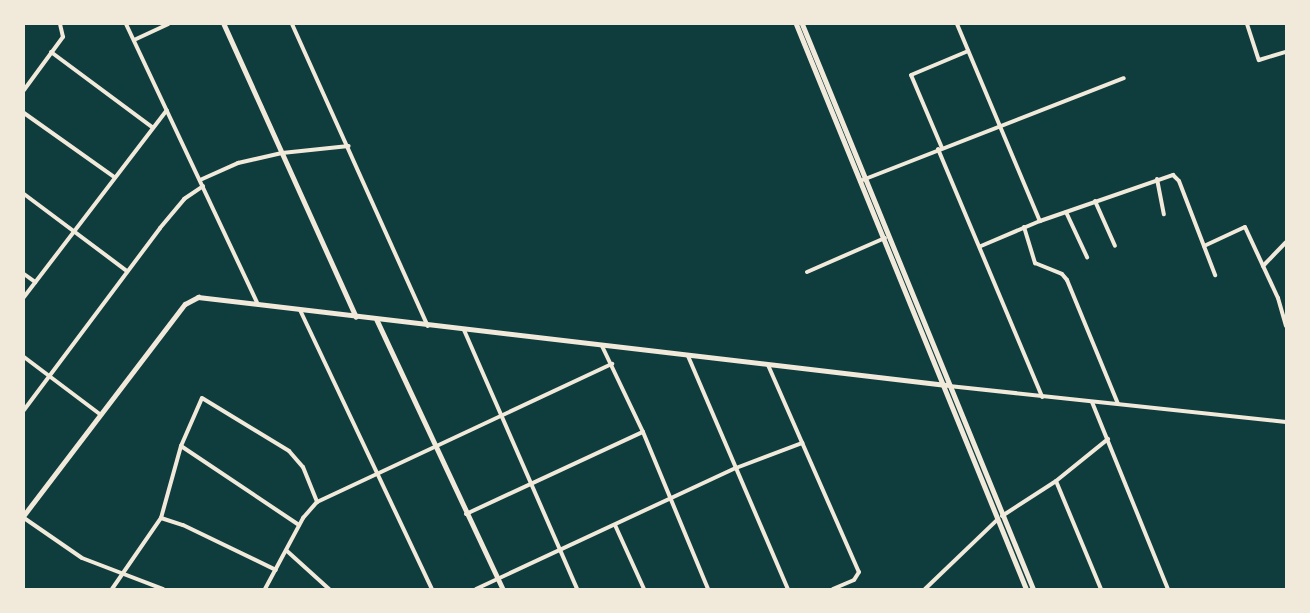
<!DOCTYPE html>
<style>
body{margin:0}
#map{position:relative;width:1310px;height:613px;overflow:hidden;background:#0f3d3e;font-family:Helvetica,sans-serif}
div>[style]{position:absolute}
.minor>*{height:4px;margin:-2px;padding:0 2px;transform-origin:2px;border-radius:2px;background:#f1e9da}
.tertiary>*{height:4.5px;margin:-2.25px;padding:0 2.25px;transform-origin:2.25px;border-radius:2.25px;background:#f1e9da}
.secondary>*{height:5px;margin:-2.5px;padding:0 2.5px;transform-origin:2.5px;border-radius:2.5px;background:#f1e9da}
span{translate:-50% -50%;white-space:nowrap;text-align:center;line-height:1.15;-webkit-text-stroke:4px #f1e9da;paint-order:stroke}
.frame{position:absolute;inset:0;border:25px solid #f1e9da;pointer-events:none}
</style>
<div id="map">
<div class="minor">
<div style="left:126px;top:24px;width:310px;rotate:64.8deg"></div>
<div style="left:292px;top:24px;width:331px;rotate:65.8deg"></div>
<div style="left:957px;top:24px;width:214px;rotate:67.2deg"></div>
<div style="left:1247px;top:24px;width:38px;rotate:72deg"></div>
<div style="left:1259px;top:60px;width:28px;rotate:-17deg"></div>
<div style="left:134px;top:40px;width:38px;rotate:-25deg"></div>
<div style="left:51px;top:52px;width:126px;rotate:36.6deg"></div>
<div style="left:24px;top:90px;width:66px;rotate:-53.7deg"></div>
<div style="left:63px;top:37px;width:13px;rotate:-103deg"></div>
<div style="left:24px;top:113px;width:110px;rotate:35.4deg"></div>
<div style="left:942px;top:148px;width:79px;rotate:-113deg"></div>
<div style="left:911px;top:75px;width:62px;rotate:-22.8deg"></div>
<div style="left:938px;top:149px;width:269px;rotate:67.2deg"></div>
<div style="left:1157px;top:179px;width:36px;rotate:79deg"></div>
<div style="left:200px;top:180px;width:42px;rotate:-24.1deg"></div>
<div style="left:238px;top:163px;width:45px;rotate:-12.8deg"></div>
<div style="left:282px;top:153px;width:67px;rotate:-6deg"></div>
<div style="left:860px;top:181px;width:283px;rotate:-21.3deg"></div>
<div style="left:24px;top:194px;width:129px;rotate:36.8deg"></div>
<div style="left:1095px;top:201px;width:49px;rotate:66deg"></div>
<div style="left:1066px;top:212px;width:50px;rotate:65deg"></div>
<div style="left:1024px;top:227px;width:38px;rotate:73deg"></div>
<div style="left:1035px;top:263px;width:29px;rotate:22deg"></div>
<div style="left:1062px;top:274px;width:8px;rotate:50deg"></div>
<div style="left:1067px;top:280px;width:134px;rotate:67.6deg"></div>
<div style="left:981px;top:246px;width:64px;rotate:-23deg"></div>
<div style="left:1040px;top:221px;width:141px;rotate:-19.1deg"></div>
<div style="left:1173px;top:175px;width:8px;rotate:45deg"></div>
<div style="left:1179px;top:181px;width:101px;rotate:69deg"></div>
<div style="left:1204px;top:246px;width:45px;rotate:-24.9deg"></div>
<div style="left:1245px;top:227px;width:78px;rotate:65.1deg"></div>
<div style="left:1278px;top:298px;width:29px;rotate:74deg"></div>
<div style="left:1263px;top:266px;width:33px;rotate:-46deg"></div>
<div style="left:807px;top:272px;width:85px;rotate:-23.6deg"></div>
<div style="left:24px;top:274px;width:14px;rotate:36deg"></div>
<div style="left:24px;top:297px;width:235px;rotate:-52.6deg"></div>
<div style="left:300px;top:310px;width:309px;rotate:64.7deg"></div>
<div style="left:464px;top:330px;width:283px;rotate:66.4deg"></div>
<div style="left:602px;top:346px;width:95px;rotate:64.5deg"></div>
<div style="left:643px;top:432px;width:170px;rotate:67.5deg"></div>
<div style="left:688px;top:356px;width:254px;rotate:66.8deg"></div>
<div style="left:24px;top:357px;width:96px;rotate:37deg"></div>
<div style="left:768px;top:365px;width:226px;rotate:66.3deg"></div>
<div style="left:859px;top:572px;width:9px;rotate:122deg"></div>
<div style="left:854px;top:580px;width:23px;rotate:157deg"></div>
<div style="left:949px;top:386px;width:339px;rotate:6.1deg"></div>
<div style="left:1092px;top:402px;width:202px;rotate:67.9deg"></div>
<div style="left:24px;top:410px;width:227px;rotate:-53.2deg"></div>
<div style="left:160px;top:228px;width:38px;rotate:-50deg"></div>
<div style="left:184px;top:199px;width:23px;rotate:-34deg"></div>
<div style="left:181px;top:446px;width:142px;rotate:33.8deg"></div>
<div style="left:1056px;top:481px;width:117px;rotate:67.4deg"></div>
<div style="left:466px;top:514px;width:195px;rotate:-24.9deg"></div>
<div style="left:1002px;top:516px;width:64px;rotate:-32.9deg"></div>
<div style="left:1056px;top:481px;width:67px;rotate:-38.9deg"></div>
<div style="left:24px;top:518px;width:70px;rotate:34.6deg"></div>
<div style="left:82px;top:558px;width:87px;rotate:20.9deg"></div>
<div style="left:161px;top:518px;width:23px;rotate:18deg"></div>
<div style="left:183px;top:525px;width:103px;rotate:25.8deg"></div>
<div style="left:615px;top:525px;width:70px;rotate:65.6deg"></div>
<div style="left:287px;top:551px;width:57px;rotate:42.1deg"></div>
<div style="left:112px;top:589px;width:86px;rotate:-55.4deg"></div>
<div style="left:161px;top:518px;width:75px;rotate:-74.5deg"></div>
<div style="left:181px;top:446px;width:52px;rotate:-66.4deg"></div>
<div style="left:202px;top:398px;width:102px;rotate:31.3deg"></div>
<div style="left:289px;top:451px;width:21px;rotate:49deg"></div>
<div style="left:303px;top:467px;width:38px;rotate:68deg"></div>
<div style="left:265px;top:589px;width:81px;rotate:-61.8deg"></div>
<div style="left:303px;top:518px;width:21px;rotate:-49deg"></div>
<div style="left:317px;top:502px;width:326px;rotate:-25.1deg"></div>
<div style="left:476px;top:589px;width:287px;rotate:-25deg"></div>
<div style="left:736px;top:468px;width:71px;rotate:-20.7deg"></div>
<div style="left:925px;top:589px;width:101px;rotate:-43.8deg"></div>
</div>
<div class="tertiary">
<div style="left:224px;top:24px;width:321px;rotate:65.7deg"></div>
<div style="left:377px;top:320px;width:297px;rotate:64.9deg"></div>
<div style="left:24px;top:515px;width:265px;rotate:-52.7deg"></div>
<div style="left:185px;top:304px;width:15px;rotate:-28deg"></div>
<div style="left:198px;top:297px;width:753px;rotate:6.71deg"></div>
</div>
<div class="secondary">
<div style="left:796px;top:24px;width:610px;rotate:67.85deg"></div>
<div style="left:802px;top:24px;width:610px;rotate:67.76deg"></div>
</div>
<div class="frame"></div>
</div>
